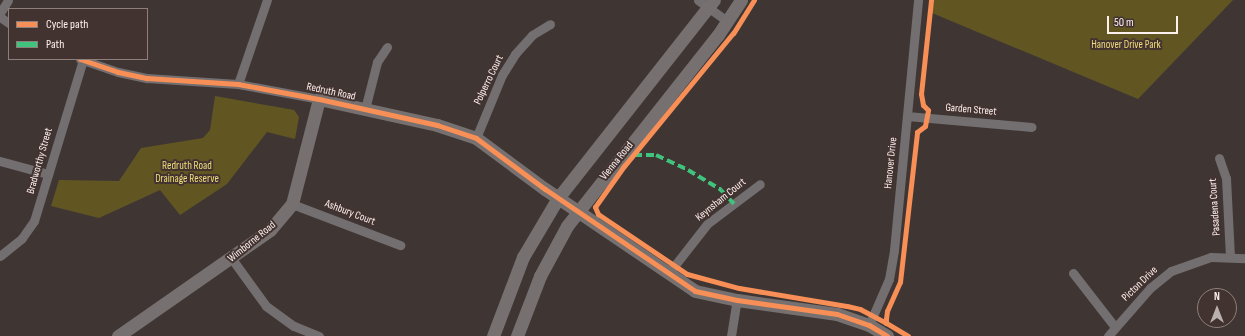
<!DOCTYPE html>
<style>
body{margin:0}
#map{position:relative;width:1245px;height:336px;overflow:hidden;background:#3f3634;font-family:"Sofia Sans Condensed",sans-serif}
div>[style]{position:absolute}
.green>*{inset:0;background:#615622}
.street>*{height:9px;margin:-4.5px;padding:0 4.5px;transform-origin:4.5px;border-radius:4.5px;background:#736e6f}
.secondary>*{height:13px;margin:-6.5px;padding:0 6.5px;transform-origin:6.5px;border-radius:6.5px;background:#767170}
.quiet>*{height:4px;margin-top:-2px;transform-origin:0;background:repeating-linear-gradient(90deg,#40c37c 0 8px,transparent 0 12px)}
.cycleway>*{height:5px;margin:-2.5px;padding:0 2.5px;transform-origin:2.5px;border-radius:2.5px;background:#f78f57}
span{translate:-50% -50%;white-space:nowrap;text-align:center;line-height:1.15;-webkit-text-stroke:4px #433330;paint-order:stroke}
.park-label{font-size:11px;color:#f0dd7b}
.street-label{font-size:11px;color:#fcf1ef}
.legend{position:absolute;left:8px;top:8px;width:140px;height:52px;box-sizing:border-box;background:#433330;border:1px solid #8d7f7c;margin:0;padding:5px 7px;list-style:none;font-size:12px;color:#fcf1ef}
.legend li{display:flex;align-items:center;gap:8px;height:20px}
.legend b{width:20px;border:1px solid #8d7f7c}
.north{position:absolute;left:1197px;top:288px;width:40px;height:40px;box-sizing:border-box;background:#433330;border:1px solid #8d7f7c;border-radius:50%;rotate:0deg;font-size:11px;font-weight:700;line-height:16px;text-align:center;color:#fcf1ef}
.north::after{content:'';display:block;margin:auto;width:14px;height:18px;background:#bab0ae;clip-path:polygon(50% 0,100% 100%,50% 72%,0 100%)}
.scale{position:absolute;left:1107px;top:16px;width:71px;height:18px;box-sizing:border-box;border:2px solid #fcf1ef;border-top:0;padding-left:5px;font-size:12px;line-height:14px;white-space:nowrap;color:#fcf1ef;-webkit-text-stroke:3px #433330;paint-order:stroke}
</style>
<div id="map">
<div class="green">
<div style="clip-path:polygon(934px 0,1233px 0,1138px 99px,932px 13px)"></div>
<div style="clip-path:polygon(215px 96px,294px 110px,299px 117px,295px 139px,267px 132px,227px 184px,180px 215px,160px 190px,99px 218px,51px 206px,59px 180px,119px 181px,141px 148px,203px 138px,210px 130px)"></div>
</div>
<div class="street">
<div style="left:698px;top:0;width:36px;rotate:36deg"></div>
<div style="left:0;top:13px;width:15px;rotate:-58deg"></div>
<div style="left:0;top:17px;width:11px;rotate:34deg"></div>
<div style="left:80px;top:59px;width:40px;rotate:18.9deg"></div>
<div style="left:118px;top:72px;width:30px;rotate:12deg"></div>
<div style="left:147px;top:78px;width:91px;rotate:3.8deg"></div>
<div style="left:238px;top:84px;width:82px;rotate:10.5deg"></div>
<div style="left:238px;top:84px;width:89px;rotate:-71deg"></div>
<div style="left:365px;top:109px;width:49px;rotate:-75.7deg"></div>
<div style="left:377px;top:62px;width:18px;rotate:-56deg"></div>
<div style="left:907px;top:116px;width:125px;rotate:5deg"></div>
<div style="left:476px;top:138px;width:68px;rotate:-67.6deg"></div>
<div style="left:502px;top:75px;width:25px;rotate:-58deg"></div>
<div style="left:515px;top:54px;width:25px;rotate:-48deg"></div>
<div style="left:532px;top:35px;width:21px;rotate:-31deg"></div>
<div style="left:1219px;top:158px;width:21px;rotate:71deg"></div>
<div style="left:1226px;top:178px;width:78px;rotate:87.1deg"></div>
<div style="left:0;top:161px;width:50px;rotate:15.2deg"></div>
<div style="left:292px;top:204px;width:116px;rotate:20.8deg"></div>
<div style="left:0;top:256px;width:28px;rotate:-39deg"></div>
<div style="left:22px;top:238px;width:21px;rotate:-55deg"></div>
<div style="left:34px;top:221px;width:168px;rotate:-73.1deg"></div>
<div style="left:232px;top:259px;width:58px;rotate:54.1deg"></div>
<div style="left:266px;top:306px;width:34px;rotate:36deg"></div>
<div style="left:294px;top:326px;width:27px;rotate:22deg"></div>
<div style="left:1073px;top:273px;width:68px;rotate:52.1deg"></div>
<div style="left:668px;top:274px;width:63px;rotate:-52deg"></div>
<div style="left:707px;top:224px;width:66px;rotate:-37deg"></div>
<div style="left:869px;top:325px;width:50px;rotate:-66.5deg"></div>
<div style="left:889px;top:279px;width:29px;rotate:-80deg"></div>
<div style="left:894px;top:250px;width:251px;rotate:-84.5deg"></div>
<div style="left:731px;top:336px;width:36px;rotate:-81deg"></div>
<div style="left:1108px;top:336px;width:64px;rotate:-48.8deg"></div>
<div style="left:1150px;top:288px;width:27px;rotate:-39deg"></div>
<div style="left:1171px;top:271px;width:42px;rotate:-19.3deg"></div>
<div style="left:1211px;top:257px;width:34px;rotate:2deg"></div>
</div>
<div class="secondary">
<div style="left:118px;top:336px;width:185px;rotate:-34.9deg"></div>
<div style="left:270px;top:230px;width:34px;rotate:-50deg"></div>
<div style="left:292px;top:204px;width:108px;rotate:-75.6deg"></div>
<div style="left:319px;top:99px;width:121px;rotate:12.4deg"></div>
<div style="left:437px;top:125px;width:41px;rotate:18.4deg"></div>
<div style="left:476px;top:138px;width:86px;rotate:36.5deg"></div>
<div style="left:545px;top:189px;width:181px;rotate:34.2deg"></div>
<div style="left:695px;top:291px;width:43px;rotate:12.1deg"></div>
<div style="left:737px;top:300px;width:101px;rotate:8deg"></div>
<div style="left:837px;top:314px;width:34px;rotate:19deg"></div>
<div style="left:869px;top:325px;width:21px;rotate:31deg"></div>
<div style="left:493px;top:336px;width:85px;rotate:-69.2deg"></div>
<div style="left:523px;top:257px;width:69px;rotate:-59.3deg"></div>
<div style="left:558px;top:198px;width:252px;rotate:-51.8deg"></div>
<div style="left:517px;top:336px;width:64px;rotate:-69deg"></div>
<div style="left:540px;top:276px;width:57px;rotate:-61.6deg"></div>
<div style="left:567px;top:226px;width:243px;rotate:-51.7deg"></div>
<div style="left:718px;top:35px;width:42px;rotate:-56.7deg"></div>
</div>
<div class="quiet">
<div style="left:634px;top:155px;width:22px"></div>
<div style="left:656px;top:155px;width:35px;rotate:25deg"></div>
<div style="left:688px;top:170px;width:39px;rotate:31deg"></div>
<div style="left:721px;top:190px;width:19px;rotate:47deg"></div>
</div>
<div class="cycleway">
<div style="left:754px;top:0;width:39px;rotate:122deg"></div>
<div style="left:733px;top:33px;width:172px;rotate:129.3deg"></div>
<div style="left:624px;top:166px;width:50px;rotate:125.3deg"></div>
<div style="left:595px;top:207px;width:8px;rotate:67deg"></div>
<div style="left:598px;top:214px;width:107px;rotate:34deg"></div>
<div style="left:687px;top:274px;width:54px;rotate:15.1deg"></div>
<div style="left:739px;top:288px;width:109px;rotate:9.5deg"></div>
<div style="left:847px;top:306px;width:13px;rotate:13deg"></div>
<div style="left:860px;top:309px;width:30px;rotate:28deg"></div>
<div style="left:80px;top:59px;width:40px;rotate:18.9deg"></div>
<div style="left:118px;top:72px;width:30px;rotate:12deg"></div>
<div style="left:147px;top:78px;width:91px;rotate:3.8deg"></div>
<div style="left:238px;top:84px;width:82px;rotate:10.5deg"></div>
<div style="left:319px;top:99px;width:121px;rotate:12.4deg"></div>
<div style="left:437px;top:125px;width:41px;rotate:18.4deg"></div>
<div style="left:476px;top:138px;width:86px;rotate:36.5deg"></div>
<div style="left:545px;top:189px;width:181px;rotate:34.2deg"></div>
<div style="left:695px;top:291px;width:43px;rotate:12.1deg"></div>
<div style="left:737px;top:300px;width:101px;rotate:8deg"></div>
<div style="left:837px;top:314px;width:34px;rotate:19deg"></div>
<div style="left:869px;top:325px;width:21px;rotate:31deg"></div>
<div style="left:908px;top:336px;width:26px;rotate:-149deg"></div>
<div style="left:886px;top:323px;width:4px;rotate:-90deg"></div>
<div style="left:886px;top:319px;width:8px;rotate:-83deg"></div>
<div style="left:887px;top:311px;width:32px;rotate:-66deg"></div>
<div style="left:900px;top:282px;width:151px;rotate:-83.5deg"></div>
<div style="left:917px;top:132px;width:10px;rotate:-37deg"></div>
<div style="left:925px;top:126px;width:16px;rotate:-79deg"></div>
<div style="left:928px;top:110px;width:7px;rotate:-135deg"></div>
<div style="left:923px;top:105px;width:11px;rotate:-100deg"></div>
<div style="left:921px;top:94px;width:95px;rotate:-83.9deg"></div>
</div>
<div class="park-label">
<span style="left:1126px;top:45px">Hanover Drive Park</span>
<span style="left:187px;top:173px">Redruth Road<br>Drainage Reserve</span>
</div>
<div class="street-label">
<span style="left:489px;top:80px;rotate:-64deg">Polperro Court</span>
<span style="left:331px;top:92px;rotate:12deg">Redruth Road</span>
<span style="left:971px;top:110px;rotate:5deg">Garden Street</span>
<span style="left:40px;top:161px;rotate:-74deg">Bradworthy Street</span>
<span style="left:617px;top:161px;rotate:-51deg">Vienna Road</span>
<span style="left:891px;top:163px;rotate:-84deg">Hanover Drive</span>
<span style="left:721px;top:200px;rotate:-39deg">Keynsham Court</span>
<span style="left:1215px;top:207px;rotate:-94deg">Pasadena Court</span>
<span style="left:350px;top:213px;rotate:21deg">Ashbury Court</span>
<span style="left:252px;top:242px;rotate:-39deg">Wimborne Road</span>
<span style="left:1140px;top:284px;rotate:-44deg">Picton Drive</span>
</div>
<ul class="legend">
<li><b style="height:5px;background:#f78f57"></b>Cycle path</li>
<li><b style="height:5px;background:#40c37c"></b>Path</li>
</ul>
<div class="north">N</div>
<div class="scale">50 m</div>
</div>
